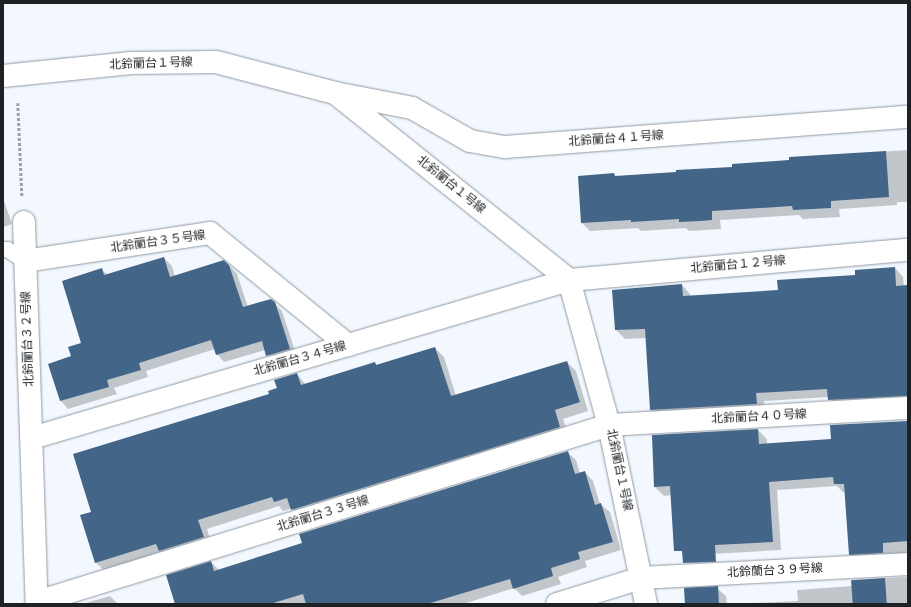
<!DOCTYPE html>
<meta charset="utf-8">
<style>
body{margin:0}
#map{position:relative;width:911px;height:607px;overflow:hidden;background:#f2f8fe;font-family:"Roboto Serif","Noto Sans JP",serif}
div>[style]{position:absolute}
.shadow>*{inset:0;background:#0003}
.building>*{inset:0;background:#426588;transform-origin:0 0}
.path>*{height:2.5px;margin-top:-1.25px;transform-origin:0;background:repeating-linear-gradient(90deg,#9ca1a6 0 3px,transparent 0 5px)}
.roads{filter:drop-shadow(0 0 1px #9199a2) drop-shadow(0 0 1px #9199a2)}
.service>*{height:15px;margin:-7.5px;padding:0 7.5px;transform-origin:7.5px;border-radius:7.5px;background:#fff}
.minor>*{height:22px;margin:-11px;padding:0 11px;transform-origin:11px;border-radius:11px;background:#fff}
.tertiary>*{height:22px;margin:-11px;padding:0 11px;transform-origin:11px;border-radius:11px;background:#fff}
span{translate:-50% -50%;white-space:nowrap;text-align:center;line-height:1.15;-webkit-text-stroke:4px #fff;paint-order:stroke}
.street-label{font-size:12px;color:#1e2124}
.frame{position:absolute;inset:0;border:4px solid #1e2124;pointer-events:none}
</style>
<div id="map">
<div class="shadow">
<div style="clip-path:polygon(908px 150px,908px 202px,897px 202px,897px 205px,839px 209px,840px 217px,803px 219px,799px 215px,720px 220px,721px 229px,689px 231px,686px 228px,641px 231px,638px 228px,590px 231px,581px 222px,614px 174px,616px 177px,733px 168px,790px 161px,790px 158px)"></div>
<div style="clip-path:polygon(3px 198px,12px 224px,3px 227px)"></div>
<div style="clip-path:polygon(164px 258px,172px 266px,175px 277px,229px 265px,237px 274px,248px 307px,274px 303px,282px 311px,297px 357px,275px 363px,265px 350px,224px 362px,217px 354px,215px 349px,146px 371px,148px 377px,114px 388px,117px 394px,68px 409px,61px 401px,49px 364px,72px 357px,82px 344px,102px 270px,108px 275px)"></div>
<div style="clip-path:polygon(895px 268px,903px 277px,904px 287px,908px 286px,908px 404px,838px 408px,829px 397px,764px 401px,765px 412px,660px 418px,651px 410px,647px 338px,625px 339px,616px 330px,614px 291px,682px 285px,690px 294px,691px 297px,779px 291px)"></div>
<div style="clip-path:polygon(435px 348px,444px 357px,456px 396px,567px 362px,576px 371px,588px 411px,563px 419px,569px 436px,301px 519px,292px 508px,283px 511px,279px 506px,207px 529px,212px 546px,105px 571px,96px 563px,92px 512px,270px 395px,297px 374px,306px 385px,375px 363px,377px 366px)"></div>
<div style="clip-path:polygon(908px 421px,908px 560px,859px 563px,850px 554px,846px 492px,843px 492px,837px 486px,777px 490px,781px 550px,712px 554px,672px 495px,664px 496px,655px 487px,758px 430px,767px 439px,767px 444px,832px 440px)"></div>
<div style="clip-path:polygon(567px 452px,576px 460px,580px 474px,585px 472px,593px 481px,600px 504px,610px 512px,621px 550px,585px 561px,587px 567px,558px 577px,561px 584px,522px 596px,514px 588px,463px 604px,169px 604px,176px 602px,211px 562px,219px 570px,303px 544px)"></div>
<div style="clip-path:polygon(908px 577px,908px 604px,733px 604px,798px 601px,797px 590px,852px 586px,852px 580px)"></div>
<div style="clip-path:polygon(717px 588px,726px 596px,727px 604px,686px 604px)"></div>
<div style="clip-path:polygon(110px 596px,118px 604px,82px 604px)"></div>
</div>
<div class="building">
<div style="clip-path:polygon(886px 151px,889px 197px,831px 201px,831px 208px,793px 210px,792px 206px,712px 211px,712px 220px,700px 221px,679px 222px,679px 219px,631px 222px,631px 220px,581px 223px,578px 176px,614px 173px,615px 176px,676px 172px,676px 170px,732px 167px,732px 164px,789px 160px,789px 157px)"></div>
<div style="clip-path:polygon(164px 257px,170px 277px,224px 260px,229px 265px,243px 307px,271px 299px,275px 302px,290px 349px,266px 356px,262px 341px,216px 355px,211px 340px,139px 363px,141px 370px,107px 380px,109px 387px,60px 401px,48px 364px,71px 356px,68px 347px,81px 343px,62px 281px,102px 268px,104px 275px)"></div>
<div style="clip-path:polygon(895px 267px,896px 286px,908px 285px,908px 396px,828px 400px,827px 389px,756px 393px,757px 404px,650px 410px,645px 329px,615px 330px,612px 290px,682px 284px,683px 296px,778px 290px,777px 280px,855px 275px,855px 270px)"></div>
<div style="clip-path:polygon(435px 347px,451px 396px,567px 361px,580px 402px,555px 410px,560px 427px,291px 510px,287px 498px,274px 502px,272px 497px,198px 520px,204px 537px,159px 551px,156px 544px,95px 563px,80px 515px,91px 512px,73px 454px,269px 394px,268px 391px,277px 388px,274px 380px,297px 373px,301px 385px,375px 362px,376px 365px)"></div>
<div style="clip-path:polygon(908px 421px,908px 541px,883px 543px,883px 553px,849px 555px,844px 484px,834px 484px,833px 477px,769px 482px,773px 542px,715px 545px,716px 562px,683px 563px,682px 551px,674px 551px,670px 486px,654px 487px,652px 435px,758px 429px,759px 444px,831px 439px,830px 425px)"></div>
<div style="clip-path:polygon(568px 451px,575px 474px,585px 471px,595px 505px,601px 503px,613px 542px,578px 552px,580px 559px,551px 568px,553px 576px,513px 589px,510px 579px,427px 604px,306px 604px,303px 594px,270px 604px,175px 604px,166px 575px,211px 561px,214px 571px,302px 543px,299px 534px)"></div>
<div style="left:885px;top:578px;width:26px;height:34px;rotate:86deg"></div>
<div style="left:718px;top:586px;width:18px;height:34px;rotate:87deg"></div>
</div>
<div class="path">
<div style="left:18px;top:103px;width:93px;rotate:87.5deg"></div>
</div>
<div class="roads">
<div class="service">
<div style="left:3px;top:249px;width:4px"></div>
<div style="left:7px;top:249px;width:22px;rotate:34deg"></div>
</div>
<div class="minor">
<div style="left:335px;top:93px;width:78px;rotate:11deg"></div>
<div style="left:412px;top:108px;width:67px;rotate:29.6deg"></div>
<div style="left:470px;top:141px;width:36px;rotate:10deg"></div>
<div style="left:505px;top:147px;width:404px;rotate:-4.3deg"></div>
<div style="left:24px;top:222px;width:382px;rotate:88.1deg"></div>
<div style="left:25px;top:261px;width:187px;rotate:-8.6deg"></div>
<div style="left:210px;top:233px;width:178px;rotate:39.1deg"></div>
<div style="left:32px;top:438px;width:560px;rotate:-16.4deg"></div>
<div style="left:569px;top:280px;width:340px;rotate:-5.1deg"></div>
<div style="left:37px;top:602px;width:599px;rotate:-17.19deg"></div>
<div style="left:609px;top:425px;width:299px;rotate:-3.3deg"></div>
<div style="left:557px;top:604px;width:88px;rotate:-17.2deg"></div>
<div style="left:641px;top:578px;width:267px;rotate:-3deg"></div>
</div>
<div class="tertiary">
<div style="left:3px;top:76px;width:129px;rotate:-5.8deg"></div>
<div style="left:131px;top:63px;width:85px;rotate:-0.7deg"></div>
<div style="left:216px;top:62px;width:123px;rotate:14.6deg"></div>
<div style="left:335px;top:93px;width:300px;rotate:38.6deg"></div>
<div style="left:569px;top:280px;width:150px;rotate:74.6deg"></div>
<div style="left:609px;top:425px;width:183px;rotate:78.3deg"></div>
</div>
</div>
<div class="street-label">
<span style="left:151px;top:64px;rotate:-2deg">北鈴蘭台１号線</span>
<span style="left:616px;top:139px;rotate:-4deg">北鈴蘭台４１号線</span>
<span style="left:451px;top:185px;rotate:39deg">北鈴蘭台１号線</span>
<span style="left:158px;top:242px;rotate:-8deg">北鈴蘭台３５号線</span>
<span style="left:738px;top:265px;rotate:-5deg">北鈴蘭台１２号線</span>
<span style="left:28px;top:339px;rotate:-92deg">北鈴蘭台３２号線</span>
<span style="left:300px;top:359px;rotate:-16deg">北鈴蘭台３４号線</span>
<span style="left:759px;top:417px;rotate:-3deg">北鈴蘭台４０号線</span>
<span style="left:619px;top:470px;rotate:78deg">北鈴蘭台１号線</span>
<span style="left:323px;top:514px;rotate:-17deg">北鈴蘭台３３号線</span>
<span style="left:775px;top:571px;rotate:-3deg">北鈴蘭台３９号線</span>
</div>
<div class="frame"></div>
</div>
